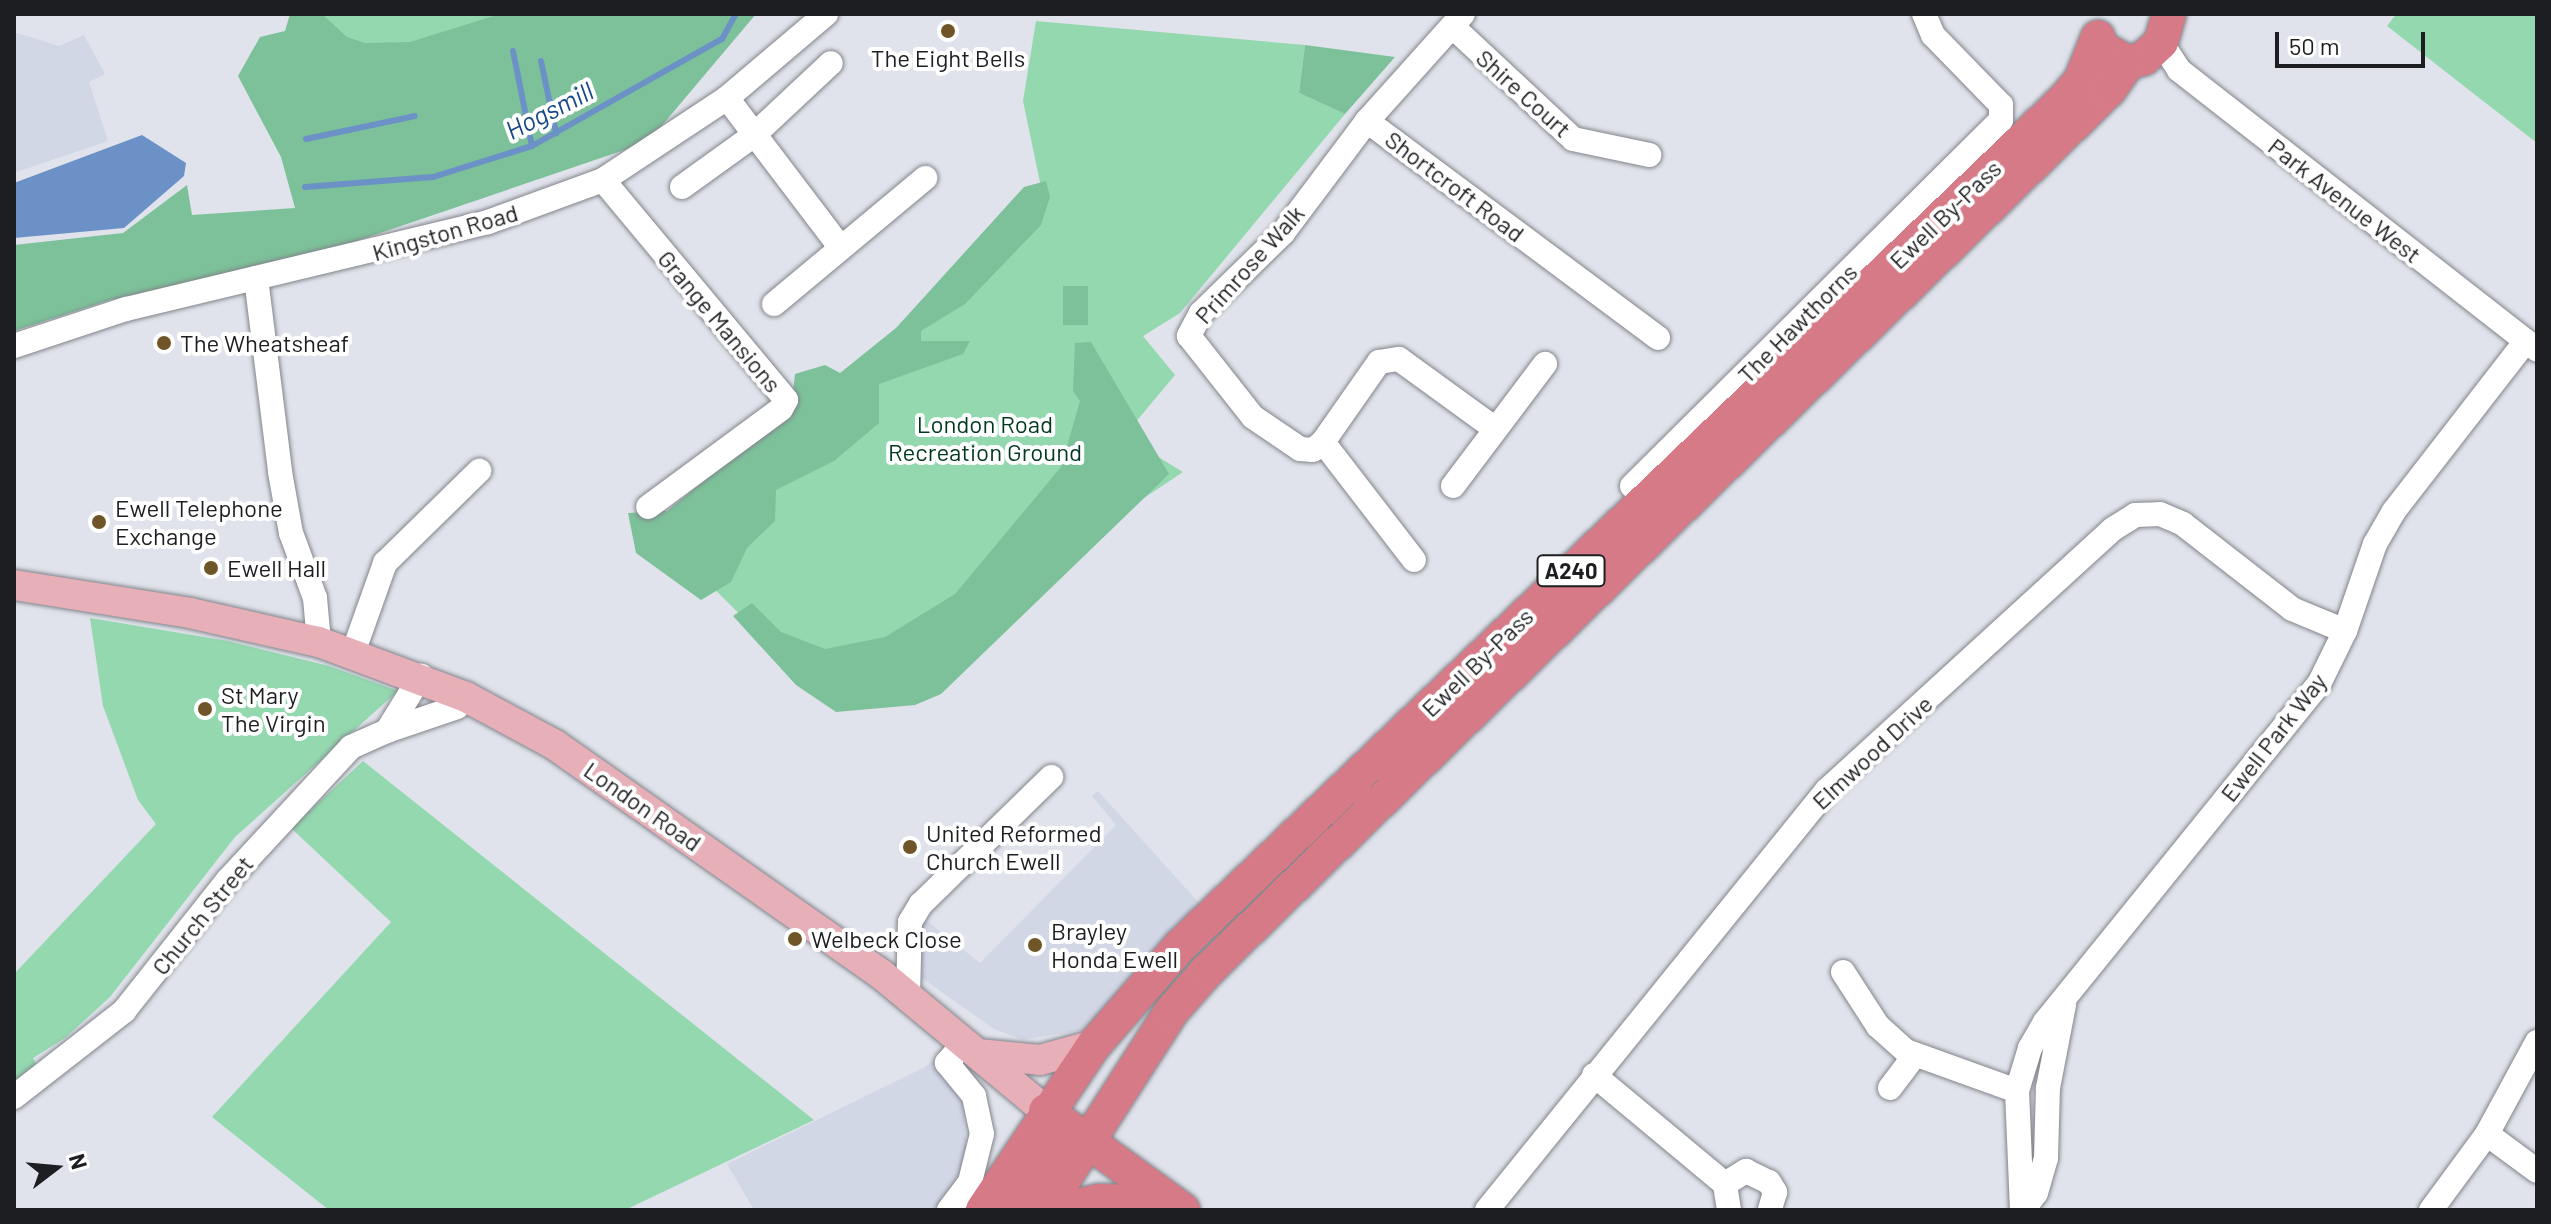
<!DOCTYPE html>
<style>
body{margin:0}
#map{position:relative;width:2551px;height:1224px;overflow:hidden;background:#e0e3eb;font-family:Barlow,sans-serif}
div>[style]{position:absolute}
.built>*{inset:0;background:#d2d7e6}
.green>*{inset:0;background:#94d8b0}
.forest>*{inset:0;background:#7cc199;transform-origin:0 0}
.water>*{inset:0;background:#6b91c6}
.stream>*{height:6px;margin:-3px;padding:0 3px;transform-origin:3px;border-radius:3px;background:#6b91c6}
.roads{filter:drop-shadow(0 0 2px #82848b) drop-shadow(0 0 2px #82848b)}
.minor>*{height:24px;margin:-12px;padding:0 12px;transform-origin:12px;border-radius:12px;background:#fff}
.major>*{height:30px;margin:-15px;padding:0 15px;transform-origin:15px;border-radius:15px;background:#e7afb7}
.highway>*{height:34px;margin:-17px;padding:0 17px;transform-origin:17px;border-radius:17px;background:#d77a87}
.dots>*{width:22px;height:22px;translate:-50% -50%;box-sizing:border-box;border:4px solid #fff;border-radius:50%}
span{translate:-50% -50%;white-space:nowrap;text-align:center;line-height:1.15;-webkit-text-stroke:8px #fff;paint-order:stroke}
.shield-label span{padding:2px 6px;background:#fff;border:2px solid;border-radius:6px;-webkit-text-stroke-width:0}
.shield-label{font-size:22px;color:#1d1e21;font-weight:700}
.poi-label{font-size:24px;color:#1d1e21}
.left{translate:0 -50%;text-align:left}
.street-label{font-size:24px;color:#1d1e21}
.park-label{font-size:24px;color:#003920}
.water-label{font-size:26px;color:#154688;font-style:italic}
.frame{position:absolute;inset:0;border:16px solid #1d1e21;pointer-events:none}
.north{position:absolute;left:16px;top:1128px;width:80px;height:80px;-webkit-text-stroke:6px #fff;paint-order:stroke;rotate:74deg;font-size:22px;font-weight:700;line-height:32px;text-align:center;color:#1d1e21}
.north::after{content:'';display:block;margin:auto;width:28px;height:36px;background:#1d1e21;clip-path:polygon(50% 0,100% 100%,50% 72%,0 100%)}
.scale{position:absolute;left:2275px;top:32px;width:150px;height:36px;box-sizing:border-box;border:4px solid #1d1e21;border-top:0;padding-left:10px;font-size:24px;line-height:28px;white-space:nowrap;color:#1d1e21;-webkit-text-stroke:6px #fff;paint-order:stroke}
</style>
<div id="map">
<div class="built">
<div style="clip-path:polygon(14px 32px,59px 46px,84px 35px,105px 74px,89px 82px,108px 141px,14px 173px)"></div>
<div style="clip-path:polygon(1098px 791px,1200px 904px,1088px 1029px,1023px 1040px,994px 1029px,919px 976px,922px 917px,980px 963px,1116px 825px,1092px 796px)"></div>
<div style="clip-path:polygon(936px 1057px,961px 1090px,967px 1154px,960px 1176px,933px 1210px,754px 1210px,727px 1164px,925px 1067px)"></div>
</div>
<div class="green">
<div style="clip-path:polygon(315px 14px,507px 14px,401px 46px,349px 48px)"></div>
<div style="clip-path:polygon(2396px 14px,2537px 14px,2537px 143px,2387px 26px)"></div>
<div style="clip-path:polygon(1036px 21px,1305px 45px,1299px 93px,1345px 114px,1180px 313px,1143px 336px,1175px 375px,1124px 436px,1183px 472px,920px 647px,814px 688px,664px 539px,898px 332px,1042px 192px,1023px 101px)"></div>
<div style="clip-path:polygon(90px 618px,228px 641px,329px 666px,398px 691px,235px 837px,110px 997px,65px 1038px,33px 1058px,36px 1064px,14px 1081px,14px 974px,156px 824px,138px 800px,103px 706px)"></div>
<div style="clip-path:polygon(363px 761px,814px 1120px,625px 1210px,329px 1210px,212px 1117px,391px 922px,291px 828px)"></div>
</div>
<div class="forest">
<div style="clip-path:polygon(290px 14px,322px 14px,347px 37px,365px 43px,410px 42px,500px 14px,756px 14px,648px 142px,289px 264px,110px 300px,14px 331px,14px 245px,123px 233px,187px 185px,192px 215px,295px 208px,281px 157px,238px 76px,260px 37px,285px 31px)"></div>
<div style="clip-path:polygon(1305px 45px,1395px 57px,1345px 114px,1299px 93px)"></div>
<div style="clip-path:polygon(1046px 181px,1050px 197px,1041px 225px,965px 304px,921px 331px,921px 341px,970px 341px,963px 354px,879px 384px,879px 423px,834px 461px,776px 490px,775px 521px,747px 548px,731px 582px,701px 600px,636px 553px,628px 513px,667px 511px,791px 410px,795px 374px,825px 365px,840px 373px,896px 328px,1024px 187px)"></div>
<div style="left:1063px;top:286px;width:25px;height:39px"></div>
<div style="clip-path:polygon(1091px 342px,1169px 474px,941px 694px,915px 705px,836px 712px,796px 685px,733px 616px,752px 603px,781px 632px,825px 649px,885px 637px,955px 594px,1061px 467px,1080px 401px,1073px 391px,1075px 343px)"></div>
</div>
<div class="water">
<div style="clip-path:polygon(142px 135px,186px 163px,184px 176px,124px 228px,14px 238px,14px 183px)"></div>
</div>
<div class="stream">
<div style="left:513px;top:51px;width:97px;rotate:78.7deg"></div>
<div style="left:541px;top:61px;width:74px;rotate:78.2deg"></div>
<div style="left:306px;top:139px;width:111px;rotate:-11.9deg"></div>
<div style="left:305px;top:187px;width:128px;rotate:-4.5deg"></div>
<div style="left:433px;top:177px;width:104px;rotate:-17.4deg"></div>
<div style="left:532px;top:146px;width:218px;rotate:-29.4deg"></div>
<div style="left:722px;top:39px;width:29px;rotate:-61deg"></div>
</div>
<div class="roads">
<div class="minor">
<div style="left:1463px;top:14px;width:144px;rotate:131.9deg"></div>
<div style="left:1367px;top:121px;width:363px;rotate:36.7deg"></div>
<div style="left:1453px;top:27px;width:164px;rotate:43deg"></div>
<div style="left:1573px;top:139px;width:78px;rotate:11.9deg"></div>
<div style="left:2161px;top:42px;width:33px;rotate:57deg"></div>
<div style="left:2179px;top:70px;width:454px;rotate:38deg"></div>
<div style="left:727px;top:98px;width:188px;rotate:52.8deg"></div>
<div style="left:1367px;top:121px;width:140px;rotate:126.9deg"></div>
<div style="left:1283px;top:233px;width:115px;rotate:135.7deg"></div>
<div style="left:1201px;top:313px;width:26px;rotate:118deg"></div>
<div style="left:1189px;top:336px;width:103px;rotate:51.7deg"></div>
<div style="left:1253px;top:417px;width:57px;rotate:34.2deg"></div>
<div style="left:1300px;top:449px;width:13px;rotate:4deg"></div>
<div style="left:1313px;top:450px;width:13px;rotate:-39deg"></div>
<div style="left:1323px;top:442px;width:149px;rotate:52.4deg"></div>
<div style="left:603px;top:180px;width:286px;rotate:50.2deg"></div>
<div style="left:786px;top:400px;width:10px;rotate:119deg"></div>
<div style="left:781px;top:409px;width:165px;rotate:143.6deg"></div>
<div style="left:682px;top:187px;width:89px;rotate:-35.8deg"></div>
<div style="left:754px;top:135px;width:105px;rotate:-43.1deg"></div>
<div style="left:256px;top:278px;width:195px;rotate:82.9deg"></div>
<div style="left:280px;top:472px;width:62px;rotate:79.8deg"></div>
<div style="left:291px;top:533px;width:69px;rotate:69.7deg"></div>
<div style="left:315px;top:598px;width:44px;rotate:84.8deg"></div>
<div style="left:774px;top:304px;width:197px;rotate:-39.8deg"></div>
<div style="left:14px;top:346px;width:118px;rotate:-18.3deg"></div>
<div style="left:126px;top:309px;width:372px;rotate:-13.5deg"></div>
<div style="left:488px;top:222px;width:122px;rotate:-20.1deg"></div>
<div style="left:603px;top:180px;width:149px;rotate:-33.5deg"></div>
<div style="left:727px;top:98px;width:130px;rotate:-40.3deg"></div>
<div style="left:1323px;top:442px;width:98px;rotate:-55deg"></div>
<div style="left:1379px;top:362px;width:20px;rotate:-9deg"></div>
<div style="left:1399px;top:359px;width:117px;rotate:36deg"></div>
<div style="left:1453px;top:486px;width:153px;rotate:-53deg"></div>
<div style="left:1632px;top:486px;width:520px;rotate:-44.77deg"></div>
<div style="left:2001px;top:120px;width:15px;rotate:-90deg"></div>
<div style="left:2001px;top:105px;width:98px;rotate:-134.2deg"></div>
<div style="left:1933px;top:35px;width:23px;rotate:-113deg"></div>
<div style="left:353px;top:653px;width:96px;rotate:-70.4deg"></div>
<div style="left:385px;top:563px;width:132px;rotate:-44.4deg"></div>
<div style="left:387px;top:731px;width:74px;rotate:-18.9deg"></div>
<div style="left:457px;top:707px;width:13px;rotate:-48deg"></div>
<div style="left:1843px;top:972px;width:64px;rotate:57.1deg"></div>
<div style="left:1878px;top:1026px;width:38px;rotate:42deg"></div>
<div style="left:1906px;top:1051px;width:118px;rotate:19.8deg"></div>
<div style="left:908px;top:996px;width:74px;rotate:-88.5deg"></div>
<div style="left:910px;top:922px;width:21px;rotate:-59deg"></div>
<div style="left:921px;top:904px;width:182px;rotate:-44.3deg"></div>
<div style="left:1594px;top:1075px;width:170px;rotate:39.8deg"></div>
<div style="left:1890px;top:1088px;width:41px;rotate:-52.9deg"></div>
<div style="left:14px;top:1097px;width:140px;rotate:-38deg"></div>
<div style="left:124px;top:1011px;width:167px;rotate:-51.6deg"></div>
<div style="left:228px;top:880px;width:181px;rotate:-47.2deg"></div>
<div style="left:351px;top:747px;width:39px;rotate:-24deg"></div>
<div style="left:387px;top:731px;width:65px;rotate:-58.3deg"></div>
<div style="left:2487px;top:1134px;width:62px;rotate:36.5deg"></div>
<div style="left:949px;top:1210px;width:35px;rotate:-53deg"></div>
<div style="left:970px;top:1182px;width:49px;rotate:-76deg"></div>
<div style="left:982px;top:1134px;width:39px;rotate:-102deg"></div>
<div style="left:974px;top:1096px;width:43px;rotate:-129.3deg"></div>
<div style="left:947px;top:1063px;width:26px;rotate:-50deg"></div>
<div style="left:1487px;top:1210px;width:540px;rotate:-51.01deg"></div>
<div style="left:1827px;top:790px;width:387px;rotate:-42.4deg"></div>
<div style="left:2113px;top:529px;width:26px;rotate:-32deg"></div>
<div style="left:2135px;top:515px;width:25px;rotate:-2deg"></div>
<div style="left:2160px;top:514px;width:25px;rotate:23deg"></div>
<div style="left:2183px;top:524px;width:138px;rotate:37.9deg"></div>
<div style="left:2292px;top:609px;width:57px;rotate:22.5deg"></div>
<div style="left:1729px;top:1210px;width:26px;rotate:-99deg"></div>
<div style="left:1725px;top:1184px;width:25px;rotate:-32deg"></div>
<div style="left:1746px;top:1171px;width:25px;rotate:26deg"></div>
<div style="left:1769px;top:1182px;width:12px;rotate:59deg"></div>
<div style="left:1775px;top:1192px;width:19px;rotate:106deg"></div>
<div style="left:2022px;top:1210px;width:119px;rotate:-92.4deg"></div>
<div style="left:2017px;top:1091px;width:45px;rotate:-73.2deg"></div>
<div style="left:2030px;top:1048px;width:30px;rotate:-60deg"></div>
<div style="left:2045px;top:1022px;width:435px;rotate:-51deg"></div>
<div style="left:2319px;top:684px;width:59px;rotate:-63.9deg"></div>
<div style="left:2345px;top:631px;width:92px;rotate:-71deg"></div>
<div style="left:2375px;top:544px;width:38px;rotate:-60deg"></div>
<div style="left:2394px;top:511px;width:215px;rotate:-52.2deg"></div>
<div style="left:2023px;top:1210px;width:21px;rotate:-53deg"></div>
<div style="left:2036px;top:1193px;width:36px;rotate:-74deg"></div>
<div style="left:2046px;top:1158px;width:70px;rotate:-88.4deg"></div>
<div style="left:2048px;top:1088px;width:85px;rotate:-79.1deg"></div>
<div style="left:2431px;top:1210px;width:94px;rotate:-53.6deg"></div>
<div style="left:2487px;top:1134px;width:105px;rotate:-61.5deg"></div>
</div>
<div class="major">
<div style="left:14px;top:585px;width:178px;rotate:9deg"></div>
<div style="left:190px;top:613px;width:132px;rotate:12.7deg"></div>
<div style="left:319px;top:642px;width:157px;rotate:20.5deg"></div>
<div style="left:466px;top:697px;width:101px;rotate:28.3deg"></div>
<div style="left:555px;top:745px;width:398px;rotate:35.1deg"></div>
<div style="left:881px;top:974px;width:214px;rotate:39.7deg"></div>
<div style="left:978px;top:1054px;width:62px;rotate:5.5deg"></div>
<div style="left:1040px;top:1060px;width:56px;rotate:-15.5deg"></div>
</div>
<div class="highway">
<div style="left:2109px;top:52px;width:22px;rotate:30deg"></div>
<div style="left:2128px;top:63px;width:17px;rotate:-17deg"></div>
<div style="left:2144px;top:58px;width:23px;rotate:-43deg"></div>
<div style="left:2161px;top:42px;width:29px;rotate:-74deg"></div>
<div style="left:1046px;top:1111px;width:169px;rotate:35.9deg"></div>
<div style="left:983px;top:1210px;width:199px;rotate:-56.1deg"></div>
<div style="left:1094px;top:1045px;width:133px;rotate:-49deg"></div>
<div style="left:1181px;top:945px;width:1224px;rotate:-43.74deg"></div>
<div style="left:2065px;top:99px;width:25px;rotate:-50deg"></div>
<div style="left:2081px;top:80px;width:46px;rotate:-68.4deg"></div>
<div style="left:1011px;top:1210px;width:82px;rotate:-55deg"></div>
<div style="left:1058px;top:1143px;width:30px;rotate:2deg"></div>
<div style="left:1044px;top:1210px;width:235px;rotate:-57.3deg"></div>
<div style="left:1171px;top:1012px;width:55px;rotate:-48.7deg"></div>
<div style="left:1207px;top:971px;width:1261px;rotate:-44.33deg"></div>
<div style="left:2109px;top:90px;width:33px;rotate:-55deg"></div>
<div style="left:1058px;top:1210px;width:42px;rotate:-12.4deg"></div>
<div style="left:1099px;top:1201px;width:72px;rotate:1.6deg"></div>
</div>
</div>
<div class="dots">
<div style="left:948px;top:31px;background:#6f5527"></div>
<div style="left:164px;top:343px;background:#6f5527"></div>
<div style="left:99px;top:522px;background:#6f5527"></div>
<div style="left:211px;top:568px;background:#6f5527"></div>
<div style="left:205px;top:709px;background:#6f5527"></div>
<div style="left:910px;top:847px;background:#6f5527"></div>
<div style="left:795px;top:939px;background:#6f5527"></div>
<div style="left:1035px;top:945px;background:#6f5527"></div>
</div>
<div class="shield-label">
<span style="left:1571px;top:571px">A240</span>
</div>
<div class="poi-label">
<span style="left:948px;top:58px">The Eight Bells</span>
<span class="left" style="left:180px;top:343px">The Wheatsheaf</span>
<span class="left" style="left:115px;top:522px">Ewell Telephone<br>Exchange</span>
<span class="left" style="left:227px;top:568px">Ewell Hall</span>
<span class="left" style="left:221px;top:709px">St Mary<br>The Virgin</span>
<span class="left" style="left:926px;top:847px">United Reformed<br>Church Ewell</span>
<span class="left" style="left:1051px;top:945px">Brayley<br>Honda Ewell</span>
<span class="left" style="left:811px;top:939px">Welbeck Close</span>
</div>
<div class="street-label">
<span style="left:1524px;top:93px;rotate:42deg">Shire Court</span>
<span style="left:1455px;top:186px;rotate:37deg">Shortcroft Road</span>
<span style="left:2345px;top:200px;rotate:38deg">Park Avenue West</span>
<span style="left:1945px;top:214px;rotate:-44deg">Ewell By-Pass</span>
<span style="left:445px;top:232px;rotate:-16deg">Kingston Road</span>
<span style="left:1249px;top:264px;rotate:-48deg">Primrose Walk</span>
<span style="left:720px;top:321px;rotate:50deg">Grange Mansions</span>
<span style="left:1797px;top:323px;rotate:-45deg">The Hawthorns</span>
<span style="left:1477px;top:662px;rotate:-44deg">Ewell By-Pass</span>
<span style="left:2273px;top:737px;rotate:-52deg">Ewell Park Way</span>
<span style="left:1872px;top:752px;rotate:-43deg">Elmwood Drive</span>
<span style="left:643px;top:806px;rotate:35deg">London Road</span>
<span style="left:202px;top:915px;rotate:-51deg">Church Street</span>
</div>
<div class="park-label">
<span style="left:985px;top:438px">London Road<br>Recreation Ground</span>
</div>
<div class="water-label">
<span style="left:549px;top:110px;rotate:-27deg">Hogsmill</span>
</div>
<div class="frame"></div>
<div class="north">N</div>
<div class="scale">50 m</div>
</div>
